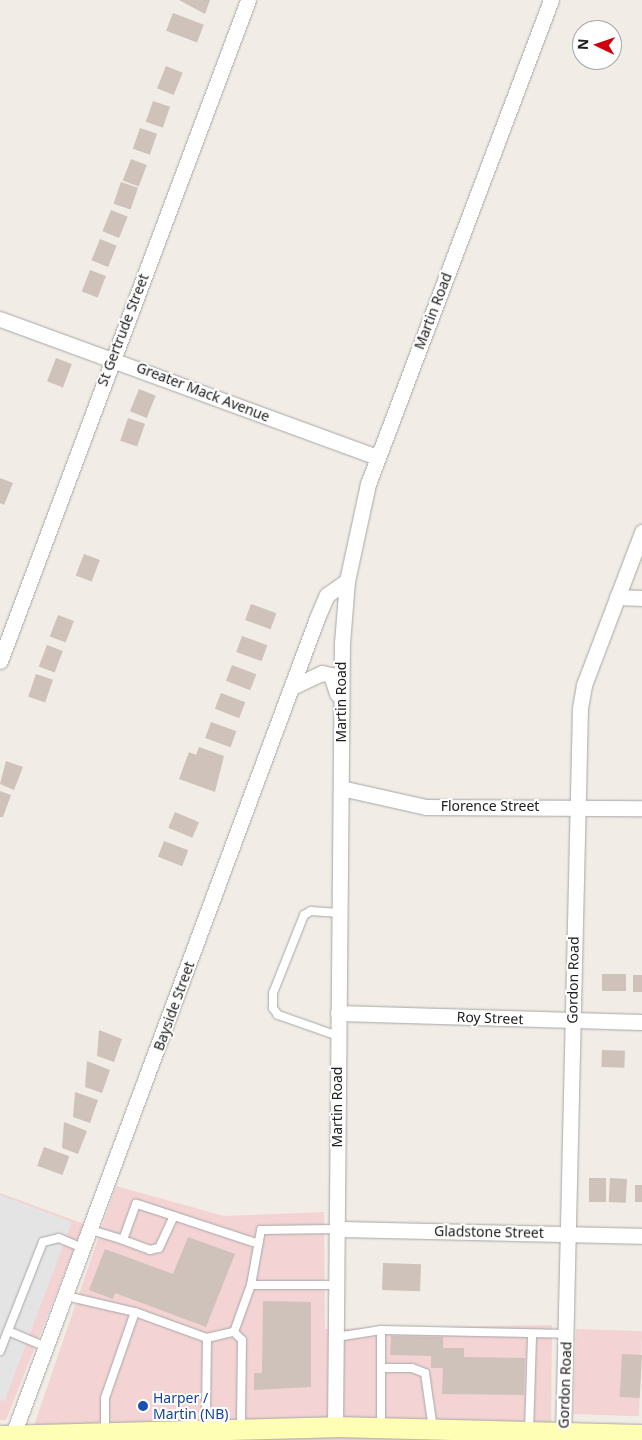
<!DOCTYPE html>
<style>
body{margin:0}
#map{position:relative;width:642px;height:1440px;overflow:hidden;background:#f1ece5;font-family:"Noto Sans",sans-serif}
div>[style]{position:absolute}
.commercial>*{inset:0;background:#f3d3d3;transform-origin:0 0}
.parking>*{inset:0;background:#e4e4e4}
.building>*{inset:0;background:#cec2ba;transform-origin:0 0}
.roads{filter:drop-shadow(0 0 1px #a7a7a7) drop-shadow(0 0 1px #a7a7a7)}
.lane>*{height:8px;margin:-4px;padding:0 4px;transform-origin:4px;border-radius:4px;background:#fff}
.street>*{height:15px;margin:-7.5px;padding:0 7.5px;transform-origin:7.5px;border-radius:7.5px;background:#fff}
.secondary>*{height:20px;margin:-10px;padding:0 10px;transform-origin:10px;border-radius:10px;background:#fffeb5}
.dots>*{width:14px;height:14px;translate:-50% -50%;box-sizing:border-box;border:2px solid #fff;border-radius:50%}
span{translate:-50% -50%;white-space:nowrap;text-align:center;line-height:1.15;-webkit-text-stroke:4px #fff;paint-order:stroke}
.street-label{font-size:14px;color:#202020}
.transit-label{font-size:14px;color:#164399}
.left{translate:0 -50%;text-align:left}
.north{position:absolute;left:572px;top:20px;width:50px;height:50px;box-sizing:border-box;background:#fff;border:1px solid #a6a6a6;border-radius:50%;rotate:273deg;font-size:14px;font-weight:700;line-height:20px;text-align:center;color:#202020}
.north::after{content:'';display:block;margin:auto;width:18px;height:22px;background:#cf000d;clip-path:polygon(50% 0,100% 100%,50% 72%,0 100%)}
</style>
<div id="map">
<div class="commercial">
<div style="clip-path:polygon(116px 1186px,224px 1216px,324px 1212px,325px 1329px,552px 1325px,551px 1440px,29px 1440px)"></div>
<div style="clip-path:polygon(0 1193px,84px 1224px,6px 1420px,0 1420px)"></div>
<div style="left:576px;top:1329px;width:66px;height:85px;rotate:2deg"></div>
</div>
<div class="parking">
<div style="clip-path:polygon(0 1195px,72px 1222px,5px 1400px,0 1401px)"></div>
</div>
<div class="building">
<div style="clip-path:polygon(179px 0,210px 0,205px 14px)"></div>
<div style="left:173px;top:13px;width:33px;height:19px;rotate:21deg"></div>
<div style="left:166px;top:66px;width:18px;height:24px;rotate:22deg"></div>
<div style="left:153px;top:101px;width:18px;height:22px;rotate:19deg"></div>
<div style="left:140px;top:128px;width:18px;height:22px;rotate:19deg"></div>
<div style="left:131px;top:159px;width:17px;height:23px;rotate:21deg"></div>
<div style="left:121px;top:182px;width:18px;height:23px;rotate:19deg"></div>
<div style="left:111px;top:210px;width:18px;height:23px;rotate:22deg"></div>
<div style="left:100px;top:239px;width:18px;height:23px;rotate:22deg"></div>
<div style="left:90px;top:270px;width:17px;height:23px;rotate:21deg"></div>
<div style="left:56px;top:358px;width:17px;height:25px;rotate:21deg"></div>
<div style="left:139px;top:389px;width:18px;height:24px;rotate:22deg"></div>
<div style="left:128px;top:418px;width:18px;height:24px;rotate:19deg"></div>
<div style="clip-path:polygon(0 478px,13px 483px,4px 505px,0 503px)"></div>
<div style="left:84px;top:554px;width:17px;height:23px;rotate:21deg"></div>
<div style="left:251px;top:604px;width:27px;height:17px;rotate:20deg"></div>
<div style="left:58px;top:615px;width:17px;height:23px;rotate:21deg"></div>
<div style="left:242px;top:636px;width:27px;height:17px;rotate:20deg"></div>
<div style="left:47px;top:645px;width:17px;height:23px;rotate:21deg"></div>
<div style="left:232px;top:665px;width:26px;height:17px;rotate:21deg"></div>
<div style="left:36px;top:674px;width:18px;height:24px;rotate:19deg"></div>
<div style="left:221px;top:693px;width:26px;height:17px;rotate:21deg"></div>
<div style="left:211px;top:722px;width:27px;height:17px;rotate:20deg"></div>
<div style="clip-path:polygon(199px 747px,224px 756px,215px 792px,179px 779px,189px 752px,196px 755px)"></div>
<div style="clip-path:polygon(6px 761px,23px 767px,14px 790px,0 784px)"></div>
<div style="clip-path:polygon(0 791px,11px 795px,3px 817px,0 817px)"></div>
<div style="left:175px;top:812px;width:26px;height:17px;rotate:23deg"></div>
<div style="left:164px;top:841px;width:26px;height:17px;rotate:21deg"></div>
<div style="left:602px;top:974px;width:24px;height:17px"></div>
<div style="left:633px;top:975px;width:9px;height:17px"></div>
<div style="clip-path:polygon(99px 1030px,122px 1039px,114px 1062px,97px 1056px)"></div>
<div style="left:602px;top:1050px;width:23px;height:17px;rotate:2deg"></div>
<div style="clip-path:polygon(87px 1061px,110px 1070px,102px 1093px,85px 1087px)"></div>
<div style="clip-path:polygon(75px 1092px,98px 1100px,90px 1123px,73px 1117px)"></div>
<div style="clip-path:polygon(64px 1122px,87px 1131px,78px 1154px,62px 1148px)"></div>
<div style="left:44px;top:1147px;width:27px;height:20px;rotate:20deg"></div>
<div style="left:589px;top:1178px;width:17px;height:24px"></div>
<div style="left:610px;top:1178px;width:17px;height:24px;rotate:3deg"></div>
<div style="left:635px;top:1185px;width:7px;height:17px"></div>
<div style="clip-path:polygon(188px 1237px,235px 1254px,206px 1327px,115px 1293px,113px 1299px,89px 1290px,105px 1249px,173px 1274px)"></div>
<div style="left:383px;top:1263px;width:38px;height:27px;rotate:2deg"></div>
<div style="clip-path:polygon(263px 1301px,311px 1302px,311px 1387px,254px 1390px,254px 1373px,262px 1373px)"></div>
<div style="clip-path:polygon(391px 1336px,443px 1337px,443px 1348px,464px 1348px,464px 1357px,525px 1358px,524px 1395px,442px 1394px,443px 1368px,431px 1368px,431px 1356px,390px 1355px)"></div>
<div style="left:622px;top:1354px;width:20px;height:43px;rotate:3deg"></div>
</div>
<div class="roads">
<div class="lane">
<div style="left:338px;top:1036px;width:64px;rotate:-160.7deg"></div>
<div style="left:278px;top:1015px;width:9px;rotate:-126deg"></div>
<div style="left:273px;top:1008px;width:15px;rotate:-90deg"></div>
<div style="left:273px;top:993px;width:84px;rotate:-68.3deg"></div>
<div style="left:304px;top:915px;width:8px;rotate:-30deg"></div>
<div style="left:311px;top:911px;width:28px;rotate:4deg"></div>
<div style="left:174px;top:1216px;width:86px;rotate:18.2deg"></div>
<div style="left:91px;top:1230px;width:34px;rotate:17deg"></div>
<div style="left:123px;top:1240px;width:29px;rotate:20deg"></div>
<div style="left:150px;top:1250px;width:9px;rotate:-13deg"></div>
<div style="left:159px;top:1248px;width:35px;rotate:-65deg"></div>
<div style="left:174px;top:1216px;width:40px;rotate:-162deg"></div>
<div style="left:136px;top:1204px;width:38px;rotate:110deg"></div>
<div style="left:251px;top:1285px;width:56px;rotate:-79.7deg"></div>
<div style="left:261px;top:1230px;width:76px;rotate:-0.8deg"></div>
<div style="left:66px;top:1296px;width:71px;rotate:13.1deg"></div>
<div style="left:135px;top:1312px;width:77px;rotate:19.9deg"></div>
<div style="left:207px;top:1338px;width:69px;rotate:90.8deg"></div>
<div style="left:206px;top:1407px;width:25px;rotate:78deg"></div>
<div style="left:381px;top:1330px;width:98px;rotate:90deg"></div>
<div style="left:8px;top:1331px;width:41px;rotate:22.8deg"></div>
<div style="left:234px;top:1332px;width:50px;rotate:-70.1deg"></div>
<div style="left:251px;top:1285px;width:86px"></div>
<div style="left:234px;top:1332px;width:11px;rotate:45deg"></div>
<div style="left:242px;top:1340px;width:88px;rotate:90.7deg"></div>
<div style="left:336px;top:1337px;width:46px;rotate:-8.8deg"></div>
<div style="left:381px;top:1330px;width:185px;rotate:1.2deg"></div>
<div style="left:207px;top:1338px;width:28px;rotate:-13deg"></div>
<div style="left:0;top:1351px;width:117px;rotate:-68.5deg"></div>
<div style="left:43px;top:1242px;width:16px;rotate:-14deg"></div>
<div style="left:59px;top:1238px;width:26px;rotate:23deg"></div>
<div style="left:381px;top:1368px;width:31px"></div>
<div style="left:412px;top:1368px;width:14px;rotate:21deg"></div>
<div style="left:425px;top:1373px;width:57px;rotate:81.9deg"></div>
<div style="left:105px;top:1432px;width:34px;rotate:-90deg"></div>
<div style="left:105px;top:1398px;width:91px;rotate:-70.8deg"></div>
<div style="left:529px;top:1432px;width:98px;rotate:-88.2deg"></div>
</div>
<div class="street">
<div style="left:0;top:319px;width:402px;rotate:20.1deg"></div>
<div style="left:617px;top:597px;width:25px;rotate:2deg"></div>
<div style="left:0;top:661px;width:706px;rotate:-69.43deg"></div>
<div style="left:292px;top:687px;width:33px;rotate:-25deg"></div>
<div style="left:322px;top:673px;width:9px;rotate:13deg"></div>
<div style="left:331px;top:675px;width:20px;rotate:72deg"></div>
<div style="left:341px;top:788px;width:87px;rotate:12.6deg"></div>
<div style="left:426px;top:807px;width:216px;rotate:0.3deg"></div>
<div style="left:338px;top:1013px;width:304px;rotate:1.7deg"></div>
<div style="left:337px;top:1229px;width:305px;rotate:1.3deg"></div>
<div style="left:335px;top:1427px;width:784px;rotate:-89.49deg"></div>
<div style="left:342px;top:643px;width:62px;rotate:-85.4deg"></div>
<div style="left:347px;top:581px;width:99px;rotate:-77.8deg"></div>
<div style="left:368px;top:484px;width:517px;rotate:-69.29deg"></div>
<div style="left:11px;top:1440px;width:877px;rotate:-69.58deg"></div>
<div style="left:317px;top:618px;width:25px;rotate:-67deg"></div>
<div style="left:327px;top:595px;width:24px;rotate:-35deg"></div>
<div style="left:563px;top:1440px;width:732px;rotate:-88.67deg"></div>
<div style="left:580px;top:708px;width:23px;rotate:-80deg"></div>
<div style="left:584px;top:685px;width:164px;rotate:-69.2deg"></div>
</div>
<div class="secondary">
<div style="left:0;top:1436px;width:335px;rotate:-1.5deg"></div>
<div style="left:335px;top:1427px;width:307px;rotate:1.5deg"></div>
</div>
</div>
<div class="dots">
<div style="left:143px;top:1406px;background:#1a4fb4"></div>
</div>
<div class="street-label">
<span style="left:433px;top:311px;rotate:-69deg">Martin Road</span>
<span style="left:123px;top:330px;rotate:-69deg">St Gertrude Street</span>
<span style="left:203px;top:392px;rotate:21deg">Greater Mack Avenue</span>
<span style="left:341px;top:702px;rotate:-90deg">Martin Road</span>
<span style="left:490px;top:806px">Florence Street</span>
<span style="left:573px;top:980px;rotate:-89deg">Gordon Road</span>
<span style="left:174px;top:1006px;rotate:-70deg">Bayside Street</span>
<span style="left:490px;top:1018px;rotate:2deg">Roy Street</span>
<span style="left:337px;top:1107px;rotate:-90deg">Martin Road</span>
<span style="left:489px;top:1232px;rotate:1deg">Gladstone Street</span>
<span style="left:565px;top:1385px;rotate:-88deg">Gordon Road</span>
</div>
<div class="transit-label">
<span class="left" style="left:153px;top:1406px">Harper /<br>Martin (NB)</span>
</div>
<div class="north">N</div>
</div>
